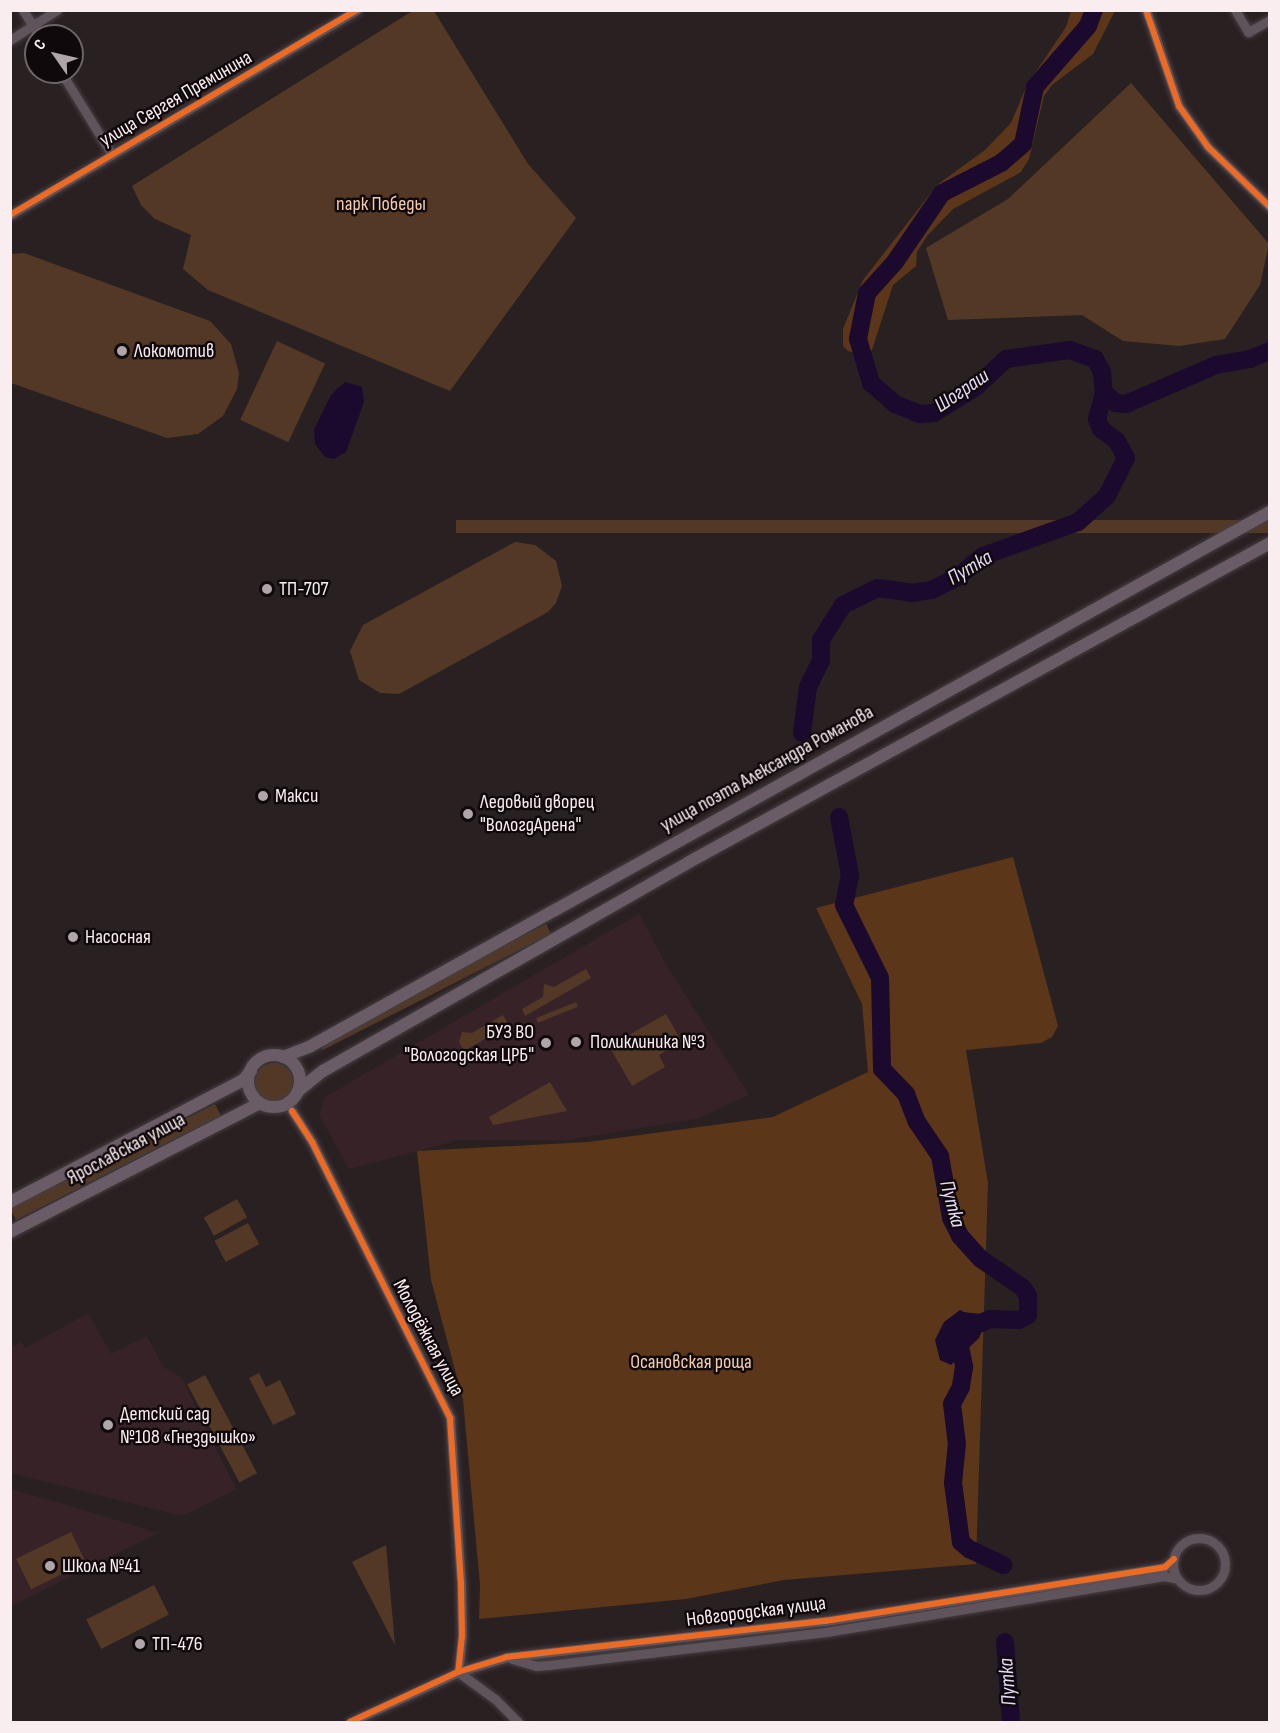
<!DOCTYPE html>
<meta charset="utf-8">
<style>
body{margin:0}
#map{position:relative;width:1280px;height:1733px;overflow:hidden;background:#292022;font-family:"Sofia Sans Condensed",sans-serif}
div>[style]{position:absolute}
.built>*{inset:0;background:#372228}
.green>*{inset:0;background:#533925;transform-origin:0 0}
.round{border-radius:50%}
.forest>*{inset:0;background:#5b3618}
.water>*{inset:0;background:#1c092e}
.river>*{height:18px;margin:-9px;padding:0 9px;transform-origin:9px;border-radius:9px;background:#1c092e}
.roads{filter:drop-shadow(0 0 2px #453e40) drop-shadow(0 0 2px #453e40)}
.minor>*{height:9px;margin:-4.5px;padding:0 4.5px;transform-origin:4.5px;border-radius:4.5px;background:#5f535c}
.minor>.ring{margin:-4.5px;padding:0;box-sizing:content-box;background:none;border:9px solid #5f535c;border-radius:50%}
.major>*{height:12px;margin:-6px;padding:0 6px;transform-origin:6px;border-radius:6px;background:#6a5c67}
.major>.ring{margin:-6px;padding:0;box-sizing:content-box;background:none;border:12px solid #6a5c67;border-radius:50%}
.cycleway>*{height:6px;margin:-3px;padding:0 3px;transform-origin:3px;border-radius:3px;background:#ed6a23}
.dots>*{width:16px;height:16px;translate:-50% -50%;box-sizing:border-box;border:3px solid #10090b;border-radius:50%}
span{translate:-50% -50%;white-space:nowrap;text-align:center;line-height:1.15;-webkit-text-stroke:5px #10090b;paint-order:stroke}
.street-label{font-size:20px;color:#f9edf0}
.park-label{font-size:20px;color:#f6ccac}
.poi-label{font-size:20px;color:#f9edf0}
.left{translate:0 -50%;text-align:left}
.right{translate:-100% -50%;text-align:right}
.water-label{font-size:21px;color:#e6dbf9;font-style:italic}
.frame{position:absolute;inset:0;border:12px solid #f9edf0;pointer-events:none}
.north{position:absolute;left:24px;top:24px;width:60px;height:60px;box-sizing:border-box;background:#10090b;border:2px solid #6d6467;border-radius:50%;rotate:304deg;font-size:16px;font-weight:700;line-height:24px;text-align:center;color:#f9edf0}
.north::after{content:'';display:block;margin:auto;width:21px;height:27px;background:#b0a5a8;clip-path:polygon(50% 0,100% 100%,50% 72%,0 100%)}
</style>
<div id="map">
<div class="built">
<div style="clip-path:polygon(639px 914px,665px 963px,749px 1095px,696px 1119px,567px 1140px,459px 1140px,349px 1169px,319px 1115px,325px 1097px)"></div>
<div style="clip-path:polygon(88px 1313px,111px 1354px,147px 1336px,163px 1367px,181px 1377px,236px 1489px,182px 1516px,11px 1473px,11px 1347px,21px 1342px,25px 1348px)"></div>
<div style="clip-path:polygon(11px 1489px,84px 1510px,158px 1533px,11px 1606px)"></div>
</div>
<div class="green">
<div style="clip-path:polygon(414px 10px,434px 11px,528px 164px,576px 218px,450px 391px,208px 290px,183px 269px,191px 235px,155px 219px,141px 205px,132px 186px)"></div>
<div style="clip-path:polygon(1131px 83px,1269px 244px,1260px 285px,1225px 339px,1179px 346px,1123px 341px,1082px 315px,948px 320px,926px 248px,1008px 199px)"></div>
<div style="clip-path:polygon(24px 253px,210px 321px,231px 344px,239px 373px,237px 389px,223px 416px,198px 434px,167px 438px,11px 383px,11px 254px)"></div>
<div style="left:277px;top:341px;width:53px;height:87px;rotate:25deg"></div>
<div style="left:1269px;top:520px;width:13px;height:813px;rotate:90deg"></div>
<div style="clip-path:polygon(515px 542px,535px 545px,556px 561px,562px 586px,556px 603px,548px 612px,399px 694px,380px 693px,359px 680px,350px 651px,363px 625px)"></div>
<div style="left:546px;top:924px;width:11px;height:256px;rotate:63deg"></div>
<div style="clip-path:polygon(586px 969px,591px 978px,525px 1016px,522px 1009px,543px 997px,544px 984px,554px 987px)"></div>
<div style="left:576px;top:1002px;width:5px;height:43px;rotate:68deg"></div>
<div style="clip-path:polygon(666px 1014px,682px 1042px,659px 1055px,665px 1067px,632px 1086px,609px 1046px)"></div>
<div style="clip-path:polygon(503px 1015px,509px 1025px,464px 1051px,459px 1042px,462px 1032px,472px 1033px)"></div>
<div class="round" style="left:255px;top:1063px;width:38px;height:38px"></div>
<div style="clip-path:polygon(550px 1082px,567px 1111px,493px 1125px,489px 1117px)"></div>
<div style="left:215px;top:1104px;width:13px;height:230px;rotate:63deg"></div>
<div style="left:237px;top:1199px;width:21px;height:38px;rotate:61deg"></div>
<div style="left:248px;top:1223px;width:24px;height:38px;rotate:62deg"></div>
<div style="clip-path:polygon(259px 1373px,266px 1387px,280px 1380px,296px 1414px,273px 1425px,249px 1378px)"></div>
<div style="left:205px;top:1375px;width:111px;height:20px;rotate:62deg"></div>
<div style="left:71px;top:1532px;width:34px;height:61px;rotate:64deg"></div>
<div style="clip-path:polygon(386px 1545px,395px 1645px,352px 1562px)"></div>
<div style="left:154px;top:1585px;width:33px;height:76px;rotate:63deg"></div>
</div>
<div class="forest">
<div style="clip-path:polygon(1071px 11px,1115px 11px,1093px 54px,1052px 85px,1044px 96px,1029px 159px,1021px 172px,953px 209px,927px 236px,917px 252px,916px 266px,893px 285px,872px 350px,863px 355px,848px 351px,843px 346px,843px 329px,863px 280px,937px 185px,985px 150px,1011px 123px,1027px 85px,1066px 27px)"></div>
<div style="clip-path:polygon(1013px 857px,1058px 1026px,1052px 1037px,1041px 1043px,966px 1050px,988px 1183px,976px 1564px,784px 1580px,686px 1599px,479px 1619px,480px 1585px,463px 1400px,431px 1280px,417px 1151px,588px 1142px,773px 1117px,868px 1072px,862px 1004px,816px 908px)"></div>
</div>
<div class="water">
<div style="clip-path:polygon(345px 382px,362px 387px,364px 402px,346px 452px,334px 459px,325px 457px,315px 444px,314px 430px,331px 395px)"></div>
<div style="clip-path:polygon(960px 1310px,978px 1320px,983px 1329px,979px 1338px,951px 1365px,940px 1360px,935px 1340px,944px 1322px)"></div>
</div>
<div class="river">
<div style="left:1094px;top:10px;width:17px;rotate:111deg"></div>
<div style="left:1088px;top:26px;width:81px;rotate:131deg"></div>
<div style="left:1035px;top:87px;width:58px;rotate:101.9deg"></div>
<div style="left:1023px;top:144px;width:29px;rotate:139deg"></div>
<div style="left:1001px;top:163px;width:66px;rotate:153deg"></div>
<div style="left:942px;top:193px;width:83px;rotate:124.3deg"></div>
<div style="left:895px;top:262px;width:42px;rotate:132.1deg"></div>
<div style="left:867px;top:293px;width:47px;rotate:101.1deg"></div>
<div style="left:858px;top:339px;width:46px;rotate:73.5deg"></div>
<div style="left:871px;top:383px;width:32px;rotate:41deg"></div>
<div style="left:895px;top:404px;width:27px;rotate:22deg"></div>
<div style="left:920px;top:414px;width:14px;rotate:-4deg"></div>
<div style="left:934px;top:413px;width:49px;rotate:-31.8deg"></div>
<div style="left:976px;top:387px;width:41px;rotate:-43deg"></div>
<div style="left:1006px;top:359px;width:65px;rotate:-8deg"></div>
<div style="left:1070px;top:350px;width:27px;rotate:20deg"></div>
<div style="left:1095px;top:359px;width:15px;rotate:62deg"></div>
<div style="left:1102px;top:372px;width:21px;rotate:85deg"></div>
<div style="left:1104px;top:393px;width:16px;rotate:40deg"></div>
<div style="left:1116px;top:403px;width:10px;rotate:6deg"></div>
<div style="left:1126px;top:404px;width:98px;rotate:-23.4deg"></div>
<div style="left:1216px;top:365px;width:35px;rotate:-10deg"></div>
<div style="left:1250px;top:359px;width:22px;rotate:-22deg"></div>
<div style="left:802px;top:733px;width:46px;rotate:-82.6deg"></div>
<div style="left:808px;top:687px;width:30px;rotate:-64deg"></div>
<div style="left:821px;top:660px;width:20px;rotate:-90deg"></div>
<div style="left:821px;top:640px;width:41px;rotate:-57.8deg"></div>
<div style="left:843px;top:605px;width:39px;rotate:-26deg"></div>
<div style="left:878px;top:588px;width:34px;rotate:8deg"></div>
<div style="left:912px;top:593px;width:20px;rotate:-9deg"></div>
<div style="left:932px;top:590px;width:30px;rotate:-27deg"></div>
<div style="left:959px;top:576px;width:31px;rotate:-40deg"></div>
<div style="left:983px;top:556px;width:101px;rotate:-19.7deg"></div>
<div style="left:1078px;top:522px;width:39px;rotate:-42deg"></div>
<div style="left:1107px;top:496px;width:42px;rotate:-63.4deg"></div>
<div style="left:1126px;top:458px;width:19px;rotate:-118deg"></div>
<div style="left:1117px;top:441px;width:20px;rotate:-143deg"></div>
<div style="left:1101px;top:429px;width:11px;rotate:-112deg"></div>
<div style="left:1097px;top:419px;width:27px;rotate:-75deg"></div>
<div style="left:839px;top:817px;width:59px;rotate:79.3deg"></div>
<div style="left:850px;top:875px;width:31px;rotate:101deg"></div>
<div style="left:844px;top:905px;width:81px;rotate:63.7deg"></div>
<div style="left:880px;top:978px;width:91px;rotate:88.7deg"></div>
<div style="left:882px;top:1069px;width:35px;rotate:46deg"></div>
<div style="left:906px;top:1094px;width:30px;rotate:69deg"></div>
<div style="left:917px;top:1122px;width:41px;rotate:55.9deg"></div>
<div style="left:940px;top:1156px;width:63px;rotate:79.9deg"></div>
<div style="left:951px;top:1218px;width:20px;rotate:63deg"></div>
<div style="left:960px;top:1236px;width:31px;rotate:48deg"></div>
<div style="left:981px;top:1259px;width:51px;rotate:34.6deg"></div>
<div style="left:1023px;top:1288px;width:9px;rotate:58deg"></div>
<div style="left:1028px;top:1296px;width:19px;rotate:90deg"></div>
<div style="left:1028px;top:1315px;width:10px;rotate:151deg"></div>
<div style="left:1019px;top:1320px;width:29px;rotate:-178deg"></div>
<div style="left:990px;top:1319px;width:10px;rotate:156deg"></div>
<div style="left:981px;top:1323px;width:18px;rotate:-174deg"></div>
<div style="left:963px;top:1321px;width:10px;rotate:135deg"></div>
<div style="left:956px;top:1328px;width:40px;rotate:78deg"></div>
<div style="left:964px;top:1367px;width:20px;rotate:99deg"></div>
<div style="left:961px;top:1387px;width:19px;rotate:118deg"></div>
<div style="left:952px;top:1404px;width:39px;rotate:83deg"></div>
<div style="left:957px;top:1443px;width:40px;rotate:95.7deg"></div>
<div style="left:953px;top:1483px;width:60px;rotate:82.3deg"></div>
<div style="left:961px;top:1542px;width:11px;rotate:41deg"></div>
<div style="left:969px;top:1549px;width:38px;rotate:25deg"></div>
<div style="left:1005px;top:1642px;width:80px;rotate:85.7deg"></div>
</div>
<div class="roads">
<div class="minor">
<div style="left:23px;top:10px;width:31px;rotate:58deg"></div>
<div style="left:1146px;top:10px;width:102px;rotate:71deg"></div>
<div style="left:1179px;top:106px;width:50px;rotate:54.7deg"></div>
<div style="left:1208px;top:147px;width:86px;rotate:44.1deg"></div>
<div style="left:1235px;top:10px;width:26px;rotate:59deg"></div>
<div style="left:1248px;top:32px;width:25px;rotate:-29deg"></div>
<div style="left:10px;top:40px;width:56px;rotate:-32.6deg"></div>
<div style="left:61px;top:72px;width:97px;rotate:58.4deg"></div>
<div style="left:10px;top:215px;width:403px;rotate:-30.6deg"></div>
<div style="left:292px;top:1111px;width:37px;rotate:57deg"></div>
<div style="left:312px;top:1142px;width:309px;rotate:63.4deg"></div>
<div style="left:450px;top:1418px;width:164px;rotate:86.2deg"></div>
<div style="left:461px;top:1582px;width:54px;rotate:88.9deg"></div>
<div style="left:462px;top:1636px;width:36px;rotate:96deg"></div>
<div class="ring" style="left:1173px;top:1538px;width:43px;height:43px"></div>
<div style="left:512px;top:1659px;width:25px;rotate:16deg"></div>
<div style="left:536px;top:1666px;width:13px;rotate:-4deg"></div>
<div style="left:549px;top:1665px;width:279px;rotate:-6.8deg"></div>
<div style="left:826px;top:1632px;width:343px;rotate:-9.4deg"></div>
<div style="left:1164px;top:1576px;width:14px;rotate:12deg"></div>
<div style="left:458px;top:1672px;width:46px;rotate:36.1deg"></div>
<div style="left:495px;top:1699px;width:33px;rotate:45deg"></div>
<div style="left:350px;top:1722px;width:119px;rotate:-24.8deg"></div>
<div style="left:458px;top:1672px;width:51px;rotate:-17deg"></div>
<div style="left:507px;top:1657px;width:320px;rotate:-6.5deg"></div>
<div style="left:825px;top:1621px;width:344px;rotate:-9deg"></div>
<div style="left:1165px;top:1567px;width:12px;rotate:-42deg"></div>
</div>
<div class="major">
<div class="ring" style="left:248px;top:1055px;width:40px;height:40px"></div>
<div style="left:283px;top:1057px;width:28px;rotate:-21deg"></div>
<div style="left:309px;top:1047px;width:1100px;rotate:-29.11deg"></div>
<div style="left:298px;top:1091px;width:32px;rotate:-39deg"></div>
<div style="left:323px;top:1071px;width:421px;rotate:-29.7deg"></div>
<div style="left:689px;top:862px;width:663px;rotate:-28.77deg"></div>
<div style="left:10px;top:1202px;width:263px;rotate:-27.6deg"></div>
<div style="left:243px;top:1080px;width:12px;rotate:-48deg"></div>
<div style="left:10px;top:1232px;width:281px;rotate:-27.3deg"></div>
</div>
</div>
<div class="cycleway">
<div style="left:1146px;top:10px;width:102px;rotate:71deg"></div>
<div style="left:1179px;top:106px;width:50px;rotate:54.7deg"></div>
<div style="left:1208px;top:147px;width:86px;rotate:44.1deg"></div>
<div style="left:10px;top:215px;width:403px;rotate:-30.6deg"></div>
<div style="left:292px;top:1111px;width:37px;rotate:57deg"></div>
<div style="left:312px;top:1142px;width:309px;rotate:63.4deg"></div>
<div style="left:450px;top:1418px;width:164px;rotate:86.2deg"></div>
<div style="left:461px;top:1582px;width:54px;rotate:88.9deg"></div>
<div style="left:462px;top:1636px;width:36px;rotate:96deg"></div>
<div style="left:350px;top:1722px;width:119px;rotate:-24.8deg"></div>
<div style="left:458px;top:1672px;width:51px;rotate:-17deg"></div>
<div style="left:507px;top:1657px;width:320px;rotate:-6.5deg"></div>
<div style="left:825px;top:1621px;width:344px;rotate:-9deg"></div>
<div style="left:1165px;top:1567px;width:12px;rotate:-42deg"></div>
</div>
<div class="dots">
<div style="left:122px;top:351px;background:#b0a5a8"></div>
<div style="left:267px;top:589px;background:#b0a5a8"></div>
<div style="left:263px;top:796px;background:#b0a5a8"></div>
<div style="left:468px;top:814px;background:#b0a5a8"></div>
<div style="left:73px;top:937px;background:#b0a5a8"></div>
<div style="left:576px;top:1042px;background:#b0a5a8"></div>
<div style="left:546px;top:1043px;background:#b0a5a8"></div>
<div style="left:108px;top:1425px;background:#b0a5a8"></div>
<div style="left:50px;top:1566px;background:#b0a5a8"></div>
<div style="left:140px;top:1644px;background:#b0a5a8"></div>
</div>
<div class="street-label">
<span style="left:176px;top:99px;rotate:-30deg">улица Сергея Преминина</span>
<span style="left:767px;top:769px;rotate:-29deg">улица поэта Александра Романова</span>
<span style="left:126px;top:1149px;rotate:-28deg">Ярославская улица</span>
<span style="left:428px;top:1338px;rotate:62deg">Молодёжная улица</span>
<span style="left:756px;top:1612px;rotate:-7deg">Новгородская улица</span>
</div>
<div class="park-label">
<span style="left:381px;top:204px">парк Победы</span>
<span style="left:691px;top:1362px">Осановская роща</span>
</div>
<div class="poi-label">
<span class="left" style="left:134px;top:351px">Локомотив</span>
<span class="left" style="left:279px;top:589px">ТП-707</span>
<span class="left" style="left:275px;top:796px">Макси</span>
<span class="left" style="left:480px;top:814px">Ледовый дворец<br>"ВологдАрена"</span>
<span class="left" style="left:85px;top:937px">Насосная</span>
<span class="right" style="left:534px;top:1044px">БУЗ ВО<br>"Вологодская ЦРБ"</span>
<span class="left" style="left:590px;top:1042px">Поликлиника №3</span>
<span class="left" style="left:120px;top:1426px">Детский сад<br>№108 «Гнездышко»</span>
<span class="left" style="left:62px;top:1566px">Школа №41</span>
<span class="left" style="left:152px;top:1644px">ТП-476</span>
</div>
<div class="water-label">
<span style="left:962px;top:391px;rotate:-34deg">Шограш</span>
<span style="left:970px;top:568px;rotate:-31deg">Путка</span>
<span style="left:952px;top:1204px;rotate:75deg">Путка</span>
<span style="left:1008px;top:1682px;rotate:-94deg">Путка</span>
</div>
<div class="frame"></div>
<div class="north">С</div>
</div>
